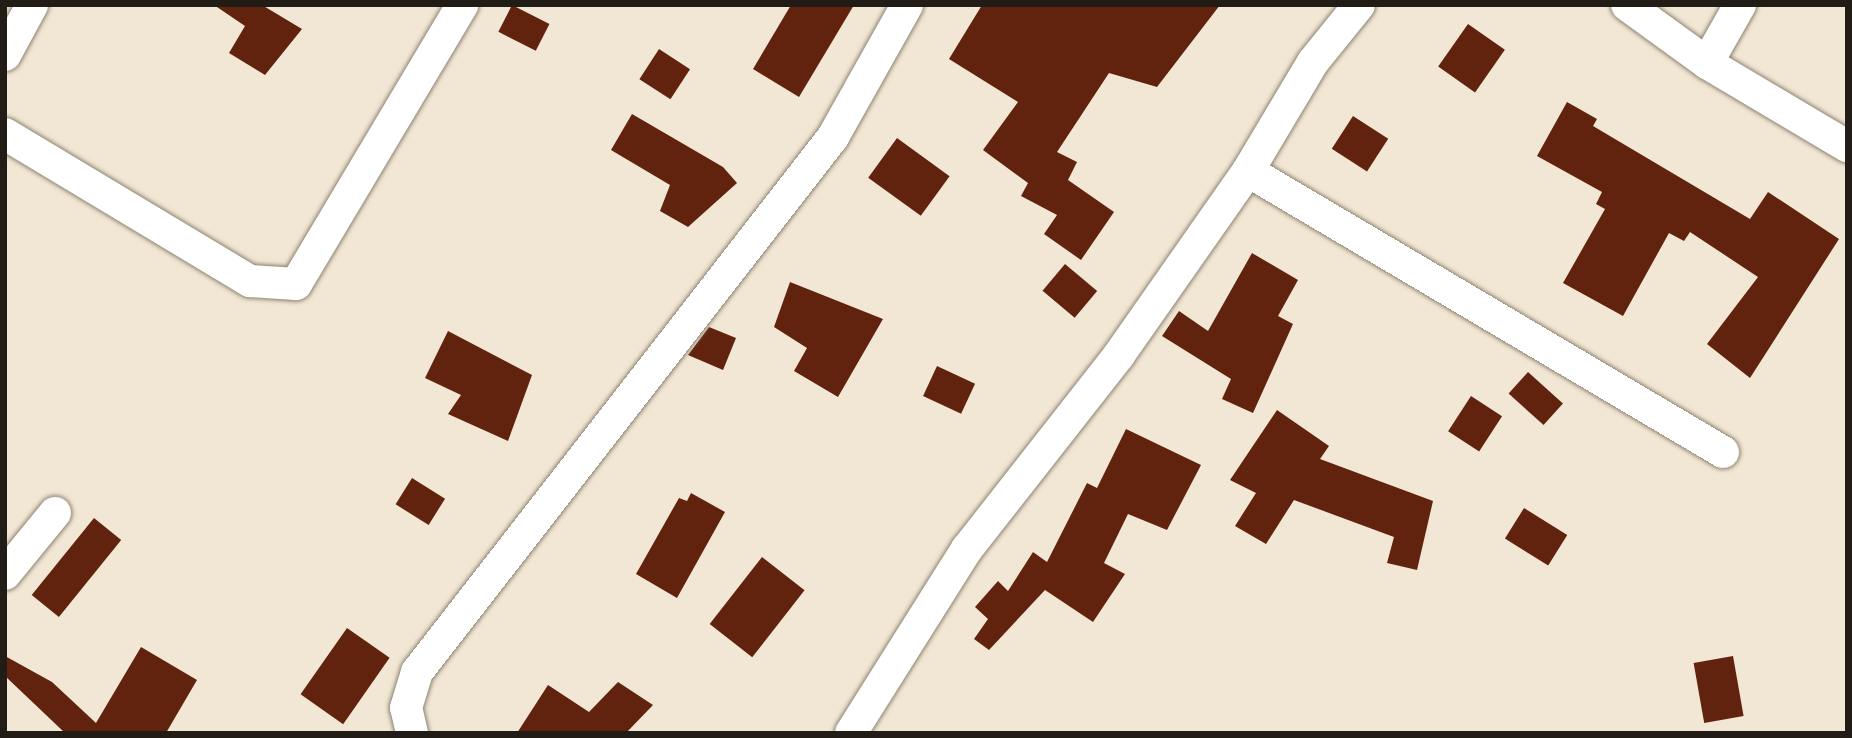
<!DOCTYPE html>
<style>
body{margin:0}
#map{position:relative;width:1852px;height:738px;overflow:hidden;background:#f2e7d4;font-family:"Roboto Serif",serif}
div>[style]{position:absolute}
.building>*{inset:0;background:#62230e;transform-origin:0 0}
.roads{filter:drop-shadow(0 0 2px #8d8371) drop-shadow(0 0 2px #8d8371)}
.minor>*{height:32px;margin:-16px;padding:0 16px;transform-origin:16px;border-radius:16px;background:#fff}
span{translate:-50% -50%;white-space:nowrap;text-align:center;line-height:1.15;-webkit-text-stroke:7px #fef5e5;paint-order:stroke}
.frame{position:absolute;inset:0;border:7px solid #211d16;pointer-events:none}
</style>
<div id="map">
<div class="building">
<div style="clip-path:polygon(214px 5px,262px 5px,302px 29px,265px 75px,229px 53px,245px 26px)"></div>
<div style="left:512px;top:5px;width:42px;height:30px;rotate:27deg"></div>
<div style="clip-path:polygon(791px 5px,854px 5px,799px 97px,753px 69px)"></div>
<div style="clip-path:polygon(982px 5px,1220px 5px,1157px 87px,1109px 73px,1057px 152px,1077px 162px,1068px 180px,1114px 212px,1081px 260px,1044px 234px,1057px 215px,1021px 196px,1028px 183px,983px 150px,1018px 102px,949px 59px)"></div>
<div style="left:1468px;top:24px;width:45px;height:52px;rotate:35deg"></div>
<div style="left:659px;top:49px;width:37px;height:36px;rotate:33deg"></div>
<div style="clip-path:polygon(1567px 102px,1597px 119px,1593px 126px,1750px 219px,1768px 192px,1839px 239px,1750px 378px,1707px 344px,1758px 277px,1690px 232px,1684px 241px,1669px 233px,1623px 316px,1563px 283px,1605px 209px,1596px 204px,1602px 192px,1537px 156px)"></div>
<div style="clip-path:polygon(632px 114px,723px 167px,737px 183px,688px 227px,660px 211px,670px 185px,611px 150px)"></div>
<div style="left:1353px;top:116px;width:42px;height:39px;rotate:33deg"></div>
<div style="left:897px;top:138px;width:65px;height:49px;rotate:36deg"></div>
<div style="clip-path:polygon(1252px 253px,1298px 280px,1278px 316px,1293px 324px,1253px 413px,1222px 399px,1231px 379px,1162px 336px,1179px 311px,1208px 331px)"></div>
<div style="left:1065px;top:264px;width:42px;height:35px;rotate:40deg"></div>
<div style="clip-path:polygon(790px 282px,883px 319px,838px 397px,794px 371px,807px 348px,774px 327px)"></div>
<div style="clip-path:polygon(709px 327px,736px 338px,723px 370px,688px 355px)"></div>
<div style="clip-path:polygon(448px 331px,532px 375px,508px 441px,448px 414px,461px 395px,425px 378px)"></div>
<div style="left:937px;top:366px;width:42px;height:33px;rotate:25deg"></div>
<div style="left:1528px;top:372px;width:47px;height:29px;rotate:42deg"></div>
<div style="left:1471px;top:396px;width:37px;height:42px;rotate:33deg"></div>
<div style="clip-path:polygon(1277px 410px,1329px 446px,1320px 459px,1433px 501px,1417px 570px,1387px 563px,1394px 537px,1294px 500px,1266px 544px,1235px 526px,1256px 493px,1230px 480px)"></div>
<div style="clip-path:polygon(1126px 429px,1201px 465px,1167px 530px,1128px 514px,1104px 563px,1125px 574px,1093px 622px,1045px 590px,989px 650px,974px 639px,988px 619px,975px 607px,998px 581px,1008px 591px,1033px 552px,1047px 562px,1087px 483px,1097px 488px)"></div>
<div style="left:412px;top:478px;width:39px;height:31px;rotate:32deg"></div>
<div style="clip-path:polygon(691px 493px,725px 512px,677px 598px,636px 574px,679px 498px,687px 501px)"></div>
<div style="left:1524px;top:508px;width:51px;height:36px;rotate:32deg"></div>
<div style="left:94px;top:518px;width:35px;height:99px;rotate:39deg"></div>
<div style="left:762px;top:557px;width:54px;height:85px;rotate:38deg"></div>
<div style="left:347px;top:628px;width:52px;height:81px;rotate:35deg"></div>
<div style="clip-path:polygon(141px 647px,197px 680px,166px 733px,65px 733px,5px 676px,5px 656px,52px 682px,96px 723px)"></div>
<div style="left:1733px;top:656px;width:61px;height:40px;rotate:80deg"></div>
<div style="clip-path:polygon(618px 682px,653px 705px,626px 733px,517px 733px,548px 685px,589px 712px)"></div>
</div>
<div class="roads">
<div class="minor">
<div style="left:1627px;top:5px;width:99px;rotate:35.9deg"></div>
<div style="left:1707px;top:63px;width:163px;rotate:30.7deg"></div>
<div style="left:5px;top:55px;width:57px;rotate:-61.6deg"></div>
<div style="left:1707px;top:63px;width:67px;rotate:-60.4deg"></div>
<div style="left:5px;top:134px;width:286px;rotate:31deg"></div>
<div style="left:250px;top:281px;width:46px;rotate:3.7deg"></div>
<div style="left:296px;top:284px;width:325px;rotate:-59.2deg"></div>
<div style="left:1248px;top:171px;width:552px;rotate:30.61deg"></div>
<div style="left:5px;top:574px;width:79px;rotate:-50.7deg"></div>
<div style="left:412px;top:733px;width:26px;rotate:-103deg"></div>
<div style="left:406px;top:708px;width:38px;rotate:-73deg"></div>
<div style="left:417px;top:672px;width:678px;rotate:-52.13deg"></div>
<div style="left:833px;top:137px;width:151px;rotate:-60.7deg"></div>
<div style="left:851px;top:733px;width:218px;rotate:-57.8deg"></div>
<div style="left:967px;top:549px;width:246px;rotate:-51.9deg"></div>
<div style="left:1119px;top:355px;width:225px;rotate:-55deg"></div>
<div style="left:1248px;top:171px;width:127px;rotate:-59.2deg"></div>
<div style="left:1313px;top:62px;width:73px;rotate:-51.1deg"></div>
</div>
</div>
<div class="frame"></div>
</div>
